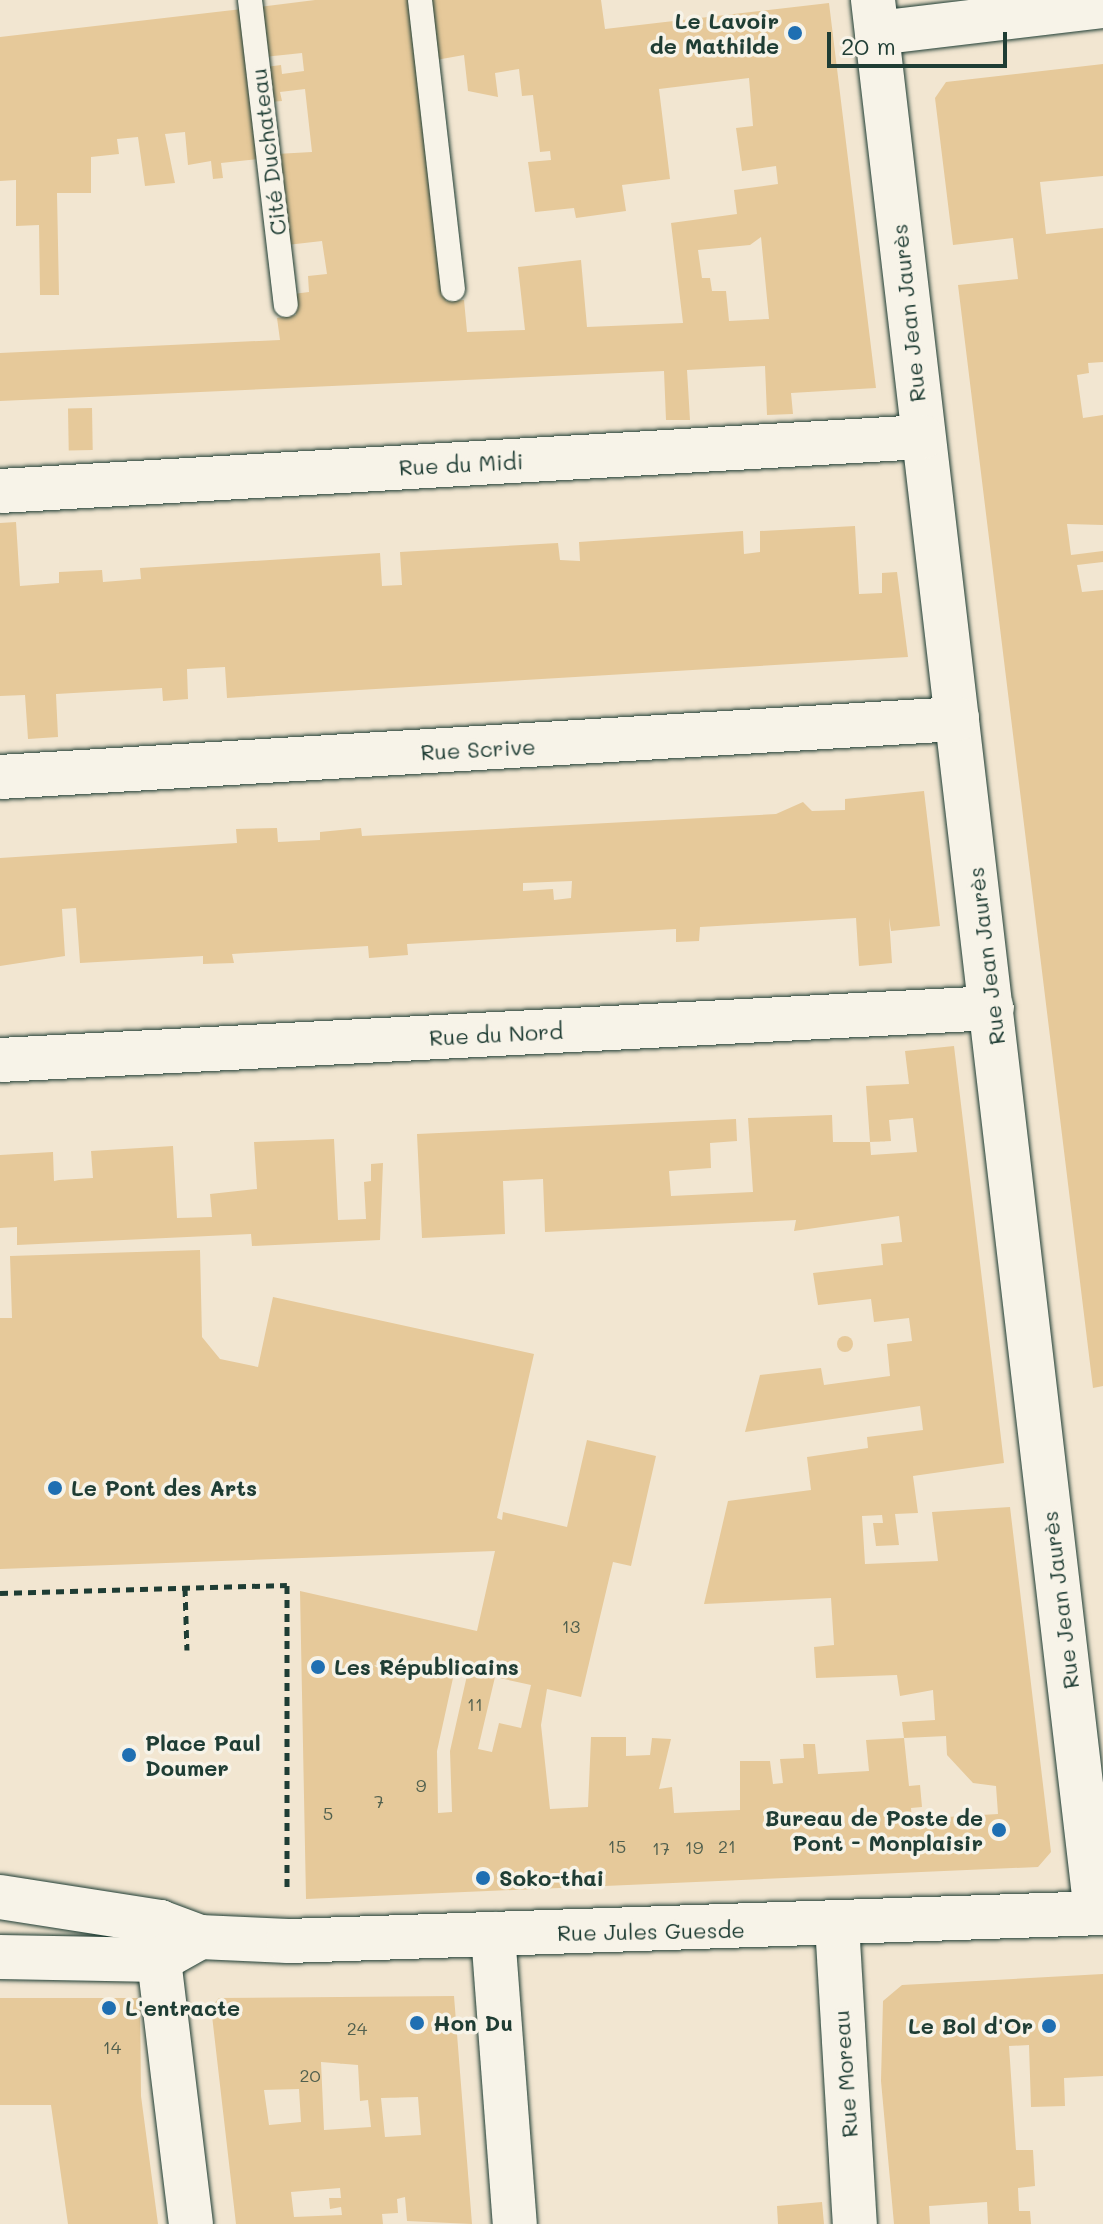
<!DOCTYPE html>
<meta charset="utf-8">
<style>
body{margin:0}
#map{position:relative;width:1103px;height:2224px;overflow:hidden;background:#f2e6d1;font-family:Mali,sans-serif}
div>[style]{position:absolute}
.building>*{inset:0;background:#e6c99a;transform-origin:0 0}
.round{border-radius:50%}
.path>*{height:5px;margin-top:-2.5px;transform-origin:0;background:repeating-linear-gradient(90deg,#1f3d34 0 8px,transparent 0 14px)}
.roads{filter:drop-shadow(0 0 2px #1f3d34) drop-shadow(0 0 2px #1f3d34)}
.service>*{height:24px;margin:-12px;padding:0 12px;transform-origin:12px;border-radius:12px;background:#f7f3e8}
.minor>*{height:44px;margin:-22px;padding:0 22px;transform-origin:22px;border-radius:22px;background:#f7f3e8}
.secondary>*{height:44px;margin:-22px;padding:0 22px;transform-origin:22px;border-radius:22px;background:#f7f3e8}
.dots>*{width:22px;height:22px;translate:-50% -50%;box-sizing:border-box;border:4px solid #f7f3e8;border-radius:50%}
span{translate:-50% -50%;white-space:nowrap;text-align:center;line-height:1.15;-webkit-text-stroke:7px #f7f3e8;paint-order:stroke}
.number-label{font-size:18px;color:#51604e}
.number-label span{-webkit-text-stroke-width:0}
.poi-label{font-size:22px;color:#1f3d34;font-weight:700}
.right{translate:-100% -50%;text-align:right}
.left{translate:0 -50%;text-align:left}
.street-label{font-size:22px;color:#1f3d34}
.scale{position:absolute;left:827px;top:32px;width:180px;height:36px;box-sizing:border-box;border:4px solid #1f3d34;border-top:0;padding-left:10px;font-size:24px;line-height:28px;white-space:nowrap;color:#1f3d34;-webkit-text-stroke:6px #f7f3e8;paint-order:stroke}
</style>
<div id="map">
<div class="building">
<div style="clip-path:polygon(evenodd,315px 0,412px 0,446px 301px,464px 300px,467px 332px,525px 330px,518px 267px,581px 260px,587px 327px,683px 323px,671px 223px,737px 214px,734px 190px,778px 184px,776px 166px,742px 171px,736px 128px,753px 126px,749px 78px,659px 89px,670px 179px,622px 185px,626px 211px,576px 218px,574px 208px,535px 212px,528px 162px,551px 160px,550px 151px,540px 152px,533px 95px,522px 96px,519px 69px,495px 73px,498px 97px,468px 91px,464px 55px,436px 60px,429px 0,601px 0,605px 29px,829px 3px,876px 388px,791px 393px,793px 414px,767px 415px,765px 366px,687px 370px,690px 420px,666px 420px,664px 371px,0 401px,0 353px,280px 340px,277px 318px,296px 315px,293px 294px,309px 292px,308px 276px,327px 274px,322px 241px,287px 245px,276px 154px,312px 152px,305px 89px,280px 92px,282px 101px,270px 102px,266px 67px,281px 65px,282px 74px,304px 71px,302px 53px,264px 57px,259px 7px,315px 0,761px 237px,769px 319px,729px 321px,726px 291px,712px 291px,710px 278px,702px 278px,698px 250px,750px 245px,761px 237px)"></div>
<div style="clip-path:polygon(242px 9px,258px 159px,221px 163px,223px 178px,213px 179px,211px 161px,188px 165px,185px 132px,165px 134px,175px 183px,145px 186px,138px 137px,117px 139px,119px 154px,91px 157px,91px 193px,57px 193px,59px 295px,40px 295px,39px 225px,16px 226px,16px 180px,0 181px,0 37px)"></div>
<div style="clip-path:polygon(1103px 64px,1103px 176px,1040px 182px,1046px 234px,1103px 228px,1103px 362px,1088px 363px,1089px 373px,1077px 375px,1083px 418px,1103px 415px,1103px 525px,1067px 524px,1071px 555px,1103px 551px,1103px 562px,1077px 565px,1082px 592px,1103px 590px,1103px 1386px,1093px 1388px,958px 285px,1018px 279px,1013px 238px,953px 245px,935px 98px,946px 82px)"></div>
<div style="left:92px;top:408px;width:42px;height:24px;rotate:89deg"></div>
<div style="clip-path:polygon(16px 522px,20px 586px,59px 583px,59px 572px,102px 570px,103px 582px,141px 579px,140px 568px,380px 553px,382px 586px,402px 585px,400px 552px,558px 543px,560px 560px,580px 561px,579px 542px,743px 531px,744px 554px,760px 552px,760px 531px,855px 526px,859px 594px,882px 593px,882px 573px,897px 572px,908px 657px,227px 698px,225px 667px,187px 669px,188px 699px,163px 701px,162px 688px,56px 694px,58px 737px,28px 739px,25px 695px,0 696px,0 523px)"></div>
<div style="clip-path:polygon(evenodd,924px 791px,940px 926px,891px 931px,889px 918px,892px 963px,859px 966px,856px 918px,700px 927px,699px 941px,676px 942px,676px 929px,407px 944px,408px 955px,369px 958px,368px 946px,232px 954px,234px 963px,203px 964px,203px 956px,80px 963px,76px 908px,62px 909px,65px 956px,0 966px,0 858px,237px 843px,236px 829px,277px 828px,278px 842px,320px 840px,320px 832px,361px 828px,362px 836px,776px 814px,803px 802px,812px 811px,845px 810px,845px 799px,924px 791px,572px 881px,571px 898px,554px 900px,553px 889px,523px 891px,523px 883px,572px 881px)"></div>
<div style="clip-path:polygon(evenodd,954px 1046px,1004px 1463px,913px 1476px,918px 1513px,895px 1514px,899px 1545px,876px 1546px,873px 1523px,883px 1523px,882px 1515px,862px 1516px,865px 1564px,938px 1561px,932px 1512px,1010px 1507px,1051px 1852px,1038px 1867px,306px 1899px,300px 1591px,477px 1631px,495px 1551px,0 1569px,0 1318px,12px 1318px,10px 1256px,200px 1250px,202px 1337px,220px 1359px,258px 1367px,273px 1297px,534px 1354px,497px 1518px,502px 1520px,503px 1512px,567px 1527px,587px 1440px,656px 1456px,631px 1566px,613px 1562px,581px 1697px,547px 1689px,541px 1725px,550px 1809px,588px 1807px,591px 1737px,626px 1737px,626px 1756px,650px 1755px,652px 1738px,671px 1739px,659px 1789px,672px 1787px,674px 1813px,740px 1810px,740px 1761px,770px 1761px,773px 1784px,783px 1783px,780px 1759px,804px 1758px,803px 1744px,815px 1744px,818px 1774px,869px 1771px,866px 1740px,904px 1738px,909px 1786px,920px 1785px,922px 1807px,911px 1808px,912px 1819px,998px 1814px,996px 1786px,973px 1783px,947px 1755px,946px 1736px,904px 1738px,902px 1722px,935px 1720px,933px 1690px,900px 1696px,897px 1675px,816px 1678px,814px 1647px,834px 1645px,831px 1598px,704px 1604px,728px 1501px,811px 1490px,807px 1457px,868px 1448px,867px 1437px,923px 1430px,920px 1406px,745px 1432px,760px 1375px,821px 1368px,824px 1385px,890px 1376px,887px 1344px,912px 1341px,909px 1318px,874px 1322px,871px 1299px,818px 1305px,813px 1273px,883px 1265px,881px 1244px,902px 1242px,899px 1216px,794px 1231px,796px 1220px,545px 1232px,543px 1179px,503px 1181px,505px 1234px,422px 1238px,417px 1134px,736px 1119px,737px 1141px,710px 1143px,711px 1168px,669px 1171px,671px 1196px,753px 1192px,748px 1118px,832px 1115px,833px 1142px,870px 1142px,866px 1086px,909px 1084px,905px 1051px,954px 1046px,913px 1118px,917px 1152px,871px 1155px,870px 1142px,891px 1141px,889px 1120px,913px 1118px,954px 1046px,455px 1669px,468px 1671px,450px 1751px,452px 1812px,438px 1813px,437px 1751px,455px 1669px,954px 1046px,495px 1677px,531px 1685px,521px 1728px,499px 1723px,492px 1752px,478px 1749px,495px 1677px)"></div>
<div style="clip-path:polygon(334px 1139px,338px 1220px,366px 1219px,364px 1182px,371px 1181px,371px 1164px,383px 1163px,380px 1240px,252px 1246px,251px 1234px,17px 1245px,17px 1227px,0 1228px,0 1155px,53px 1152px,54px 1181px,59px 1180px,93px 1178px,91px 1151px,173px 1146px,177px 1218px,212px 1217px,210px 1194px,257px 1189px,254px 1142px)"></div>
<div class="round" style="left:837px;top:1336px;width:16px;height:16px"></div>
<div style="clip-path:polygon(1103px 1974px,1103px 2076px,1064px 2078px,1065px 2106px,1031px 2107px,1029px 2045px,1009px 2046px,1016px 2150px,1033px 2150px,1035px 2186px,1018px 2188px,1019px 2211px,1030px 2211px,1031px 2224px,988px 2224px,987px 2202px,929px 2206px,930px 2224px,894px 2224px,881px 2081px,883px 2001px,902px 1985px)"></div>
<div style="clip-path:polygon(evenodd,454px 1996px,472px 2224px,407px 2221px,405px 2197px,397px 2199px,398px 2213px,382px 2214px,383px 2224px,236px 2224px,211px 2007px,219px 1998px,454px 1996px,321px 2062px,358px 2065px,360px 2101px,368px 2100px,371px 2127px,324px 2130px,321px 2062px,454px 1996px,299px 2089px,301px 2122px,269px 2125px,264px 2090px,299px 2089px,454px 1996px,418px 2097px,421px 2135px,385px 2137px,381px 2098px,418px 2097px,454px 1996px,340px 2188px,341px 2198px,329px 2198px,330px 2209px,341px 2207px,342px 2215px,294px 2217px,291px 2192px,340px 2188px)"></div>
<div style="clip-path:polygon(0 1998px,140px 1998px,141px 2096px,158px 2224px,68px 2224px,51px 2105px,0 2105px)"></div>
<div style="clip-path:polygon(822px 2202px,824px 2224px,778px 2224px,777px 2206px)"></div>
</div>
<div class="path">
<div style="left:185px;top:1588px;width:62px;rotate:88.2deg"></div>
<div style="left:0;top:1593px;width:287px;rotate:-1.6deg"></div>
<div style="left:287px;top:1585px;width:304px;rotate:90deg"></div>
</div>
<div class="roads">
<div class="service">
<div style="left:250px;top:0;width:307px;rotate:83.3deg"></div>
<div style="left:420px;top:0;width:291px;rotate:83.5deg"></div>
</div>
<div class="minor">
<div style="left:873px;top:0;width:1926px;rotate:83.35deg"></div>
<div style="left:877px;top:33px;width:228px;rotate:-6.8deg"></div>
<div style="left:0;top:491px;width:924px;rotate:-3.35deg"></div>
<div style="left:0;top:777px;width:959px;rotate:-3.47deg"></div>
<div style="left:0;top:1060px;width:993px;rotate:-3deg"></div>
<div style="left:160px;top:1922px;width:38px;rotate:92deg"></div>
<div style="left:159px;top:1960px;width:266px;rotate:83.1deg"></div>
<div style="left:837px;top:1924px;width:301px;rotate:86.6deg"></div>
<div style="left:493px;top:1934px;width:291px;rotate:85.7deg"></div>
</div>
<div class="secondary">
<div style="left:0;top:1897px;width:162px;rotate:8.9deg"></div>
<div style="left:160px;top:1922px;width:43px;rotate:20.6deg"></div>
<div style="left:200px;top:1937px;width:88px;rotate:2.6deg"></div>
<div style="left:288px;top:1941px;width:815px;rotate:-1.97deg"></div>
<div style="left:0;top:1957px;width:159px;rotate:1.1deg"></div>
<div style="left:159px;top:1960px;width:47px;rotate:-29.3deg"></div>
</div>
</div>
<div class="dots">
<div style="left:795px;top:33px;background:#1f6fb2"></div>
<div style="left:55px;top:1488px;background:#1f6fb2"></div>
<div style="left:318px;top:1667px;background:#1f6fb2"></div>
<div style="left:129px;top:1755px;background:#1f6fb2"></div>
<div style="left:999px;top:1830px;background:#1f6fb2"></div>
<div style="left:483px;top:1878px;background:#1f6fb2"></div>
<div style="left:109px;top:2008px;background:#1f6fb2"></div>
<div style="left:417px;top:2023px;background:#1f6fb2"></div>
<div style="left:1049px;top:2026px;background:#1f6fb2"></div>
</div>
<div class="number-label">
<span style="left:571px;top:1626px">13</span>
<span style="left:475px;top:1704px">11</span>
<span style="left:421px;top:1785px">9</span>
<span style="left:379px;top:1801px">7</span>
<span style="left:328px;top:1813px">5</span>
<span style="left:617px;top:1846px">15</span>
<span style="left:727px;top:1846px">21</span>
<span style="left:694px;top:1847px">19</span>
<span style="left:661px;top:1848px">17</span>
<span style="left:357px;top:2028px">24</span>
<span style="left:112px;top:2047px">14</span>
<span style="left:310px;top:2075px">20</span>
</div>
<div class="poi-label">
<span class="right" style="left:779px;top:33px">Le Lavoir<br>de Mathilde</span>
<span class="left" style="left:71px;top:1488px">Le Pont des Arts</span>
<span class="left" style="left:334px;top:1667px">Les Républicains</span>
<span class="left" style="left:145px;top:1755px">Place Paul<br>Doumer</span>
<span class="right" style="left:983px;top:1830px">Bureau de Poste de<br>Pont - Monplaisir</span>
<span class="left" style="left:499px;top:1878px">Soko-thai</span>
<span class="left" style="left:125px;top:2008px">L'entracte</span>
<span class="left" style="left:433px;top:2023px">Hon Du</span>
<span class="right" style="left:1033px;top:2026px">Le Bol d'Or</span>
</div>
<div class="street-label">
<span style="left:268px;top:152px;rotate:-97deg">Cité Duchateau</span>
<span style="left:908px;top:313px;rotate:-96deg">Rue Jean Jaurès</span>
<span style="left:461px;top:464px;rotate:-3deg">Rue du Midi</span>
<span style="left:478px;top:749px;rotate:-3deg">Rue Scrive</span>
<span style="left:986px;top:956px;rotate:-97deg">Rue Jean Jaurès</span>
<span style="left:496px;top:1034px;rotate:-3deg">Rue du Nord</span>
<span style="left:1060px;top:1600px;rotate:-97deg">Rue Jean Jaurès</span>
<span style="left:651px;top:1931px;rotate:-1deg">Rue Jules Guesde</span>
<span style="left:845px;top:2074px;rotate:-94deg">Rue Moreau</span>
</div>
<div class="scale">20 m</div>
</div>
